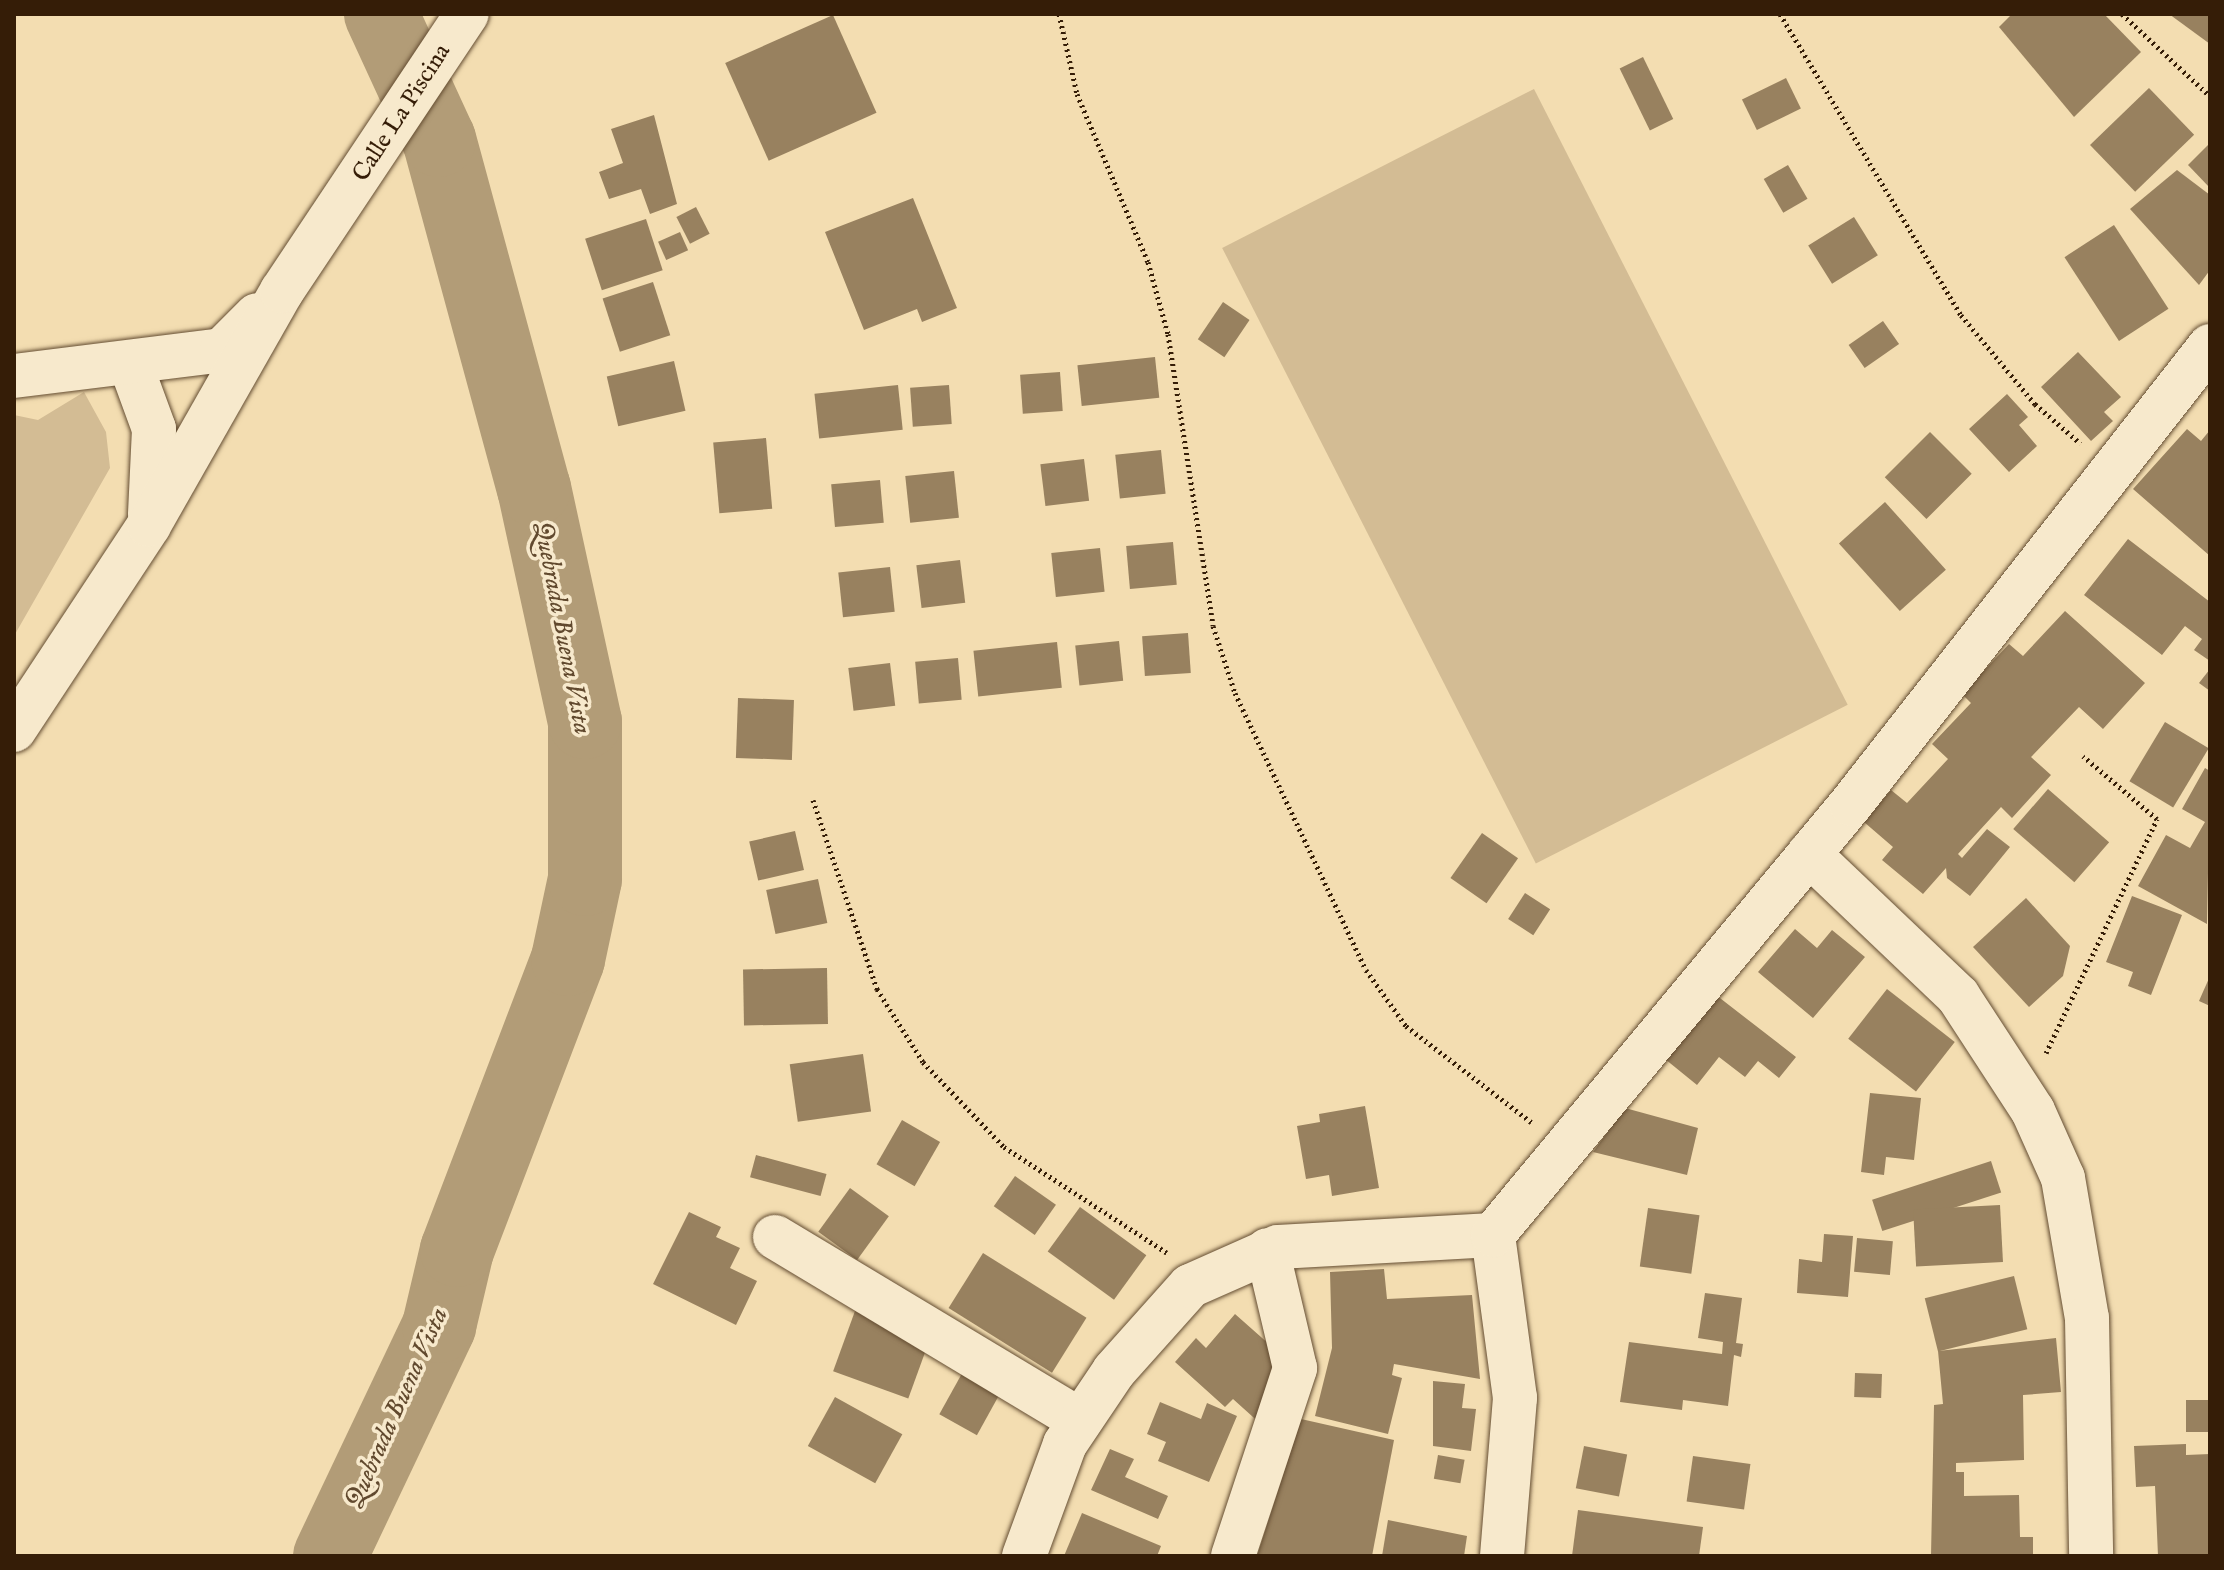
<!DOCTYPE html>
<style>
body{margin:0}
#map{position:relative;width:2224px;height:1570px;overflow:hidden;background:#f3ddb1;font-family:"IM FELL English",serif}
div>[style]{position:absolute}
.green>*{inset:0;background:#d3bc94;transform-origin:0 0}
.river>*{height:74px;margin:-37px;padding:0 37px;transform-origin:37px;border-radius:37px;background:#b29c77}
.building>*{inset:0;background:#98815f;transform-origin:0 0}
.path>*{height:5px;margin-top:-2.5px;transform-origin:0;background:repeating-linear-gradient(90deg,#351d07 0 2px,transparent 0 6px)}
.roads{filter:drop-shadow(0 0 2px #644d32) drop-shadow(0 0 2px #644d32)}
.minor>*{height:44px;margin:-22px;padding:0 22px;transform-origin:22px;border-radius:22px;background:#f7e9cc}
span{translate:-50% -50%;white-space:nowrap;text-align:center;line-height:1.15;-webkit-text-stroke:7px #f7e9cc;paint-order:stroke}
.street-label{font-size:24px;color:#351d07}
.water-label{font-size:26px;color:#61492e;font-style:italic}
.frame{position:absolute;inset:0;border:16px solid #351d07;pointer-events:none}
</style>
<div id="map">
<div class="green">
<div style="left:1534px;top:89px;width:691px;height:350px;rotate:63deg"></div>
<div style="clip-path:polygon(84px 392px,106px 432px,110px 468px,14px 636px,14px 415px,38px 420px)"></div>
</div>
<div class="river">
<div style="left:330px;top:1556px;width:255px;rotate:-64.6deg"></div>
<div style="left:439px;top:1326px;width:78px;rotate:-76.7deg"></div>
<div style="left:457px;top:1250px;width:311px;rotate:-69.1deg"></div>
<div style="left:568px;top:959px;width:82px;rotate:-78deg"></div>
<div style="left:585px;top:879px;width:157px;rotate:-90deg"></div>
<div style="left:585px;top:722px;width:239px;rotate:-102.3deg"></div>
<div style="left:534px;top:489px;width:362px;rotate:-105.2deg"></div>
<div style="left:439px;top:140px;width:139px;rotate:-114.7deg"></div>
</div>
<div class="building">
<div style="clip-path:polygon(2012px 14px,2104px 14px,2141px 52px,2074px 117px,1999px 27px)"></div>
<div style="clip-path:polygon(2169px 14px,2210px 14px,2210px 44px)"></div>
<div style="left:833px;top:15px;width:107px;height:118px;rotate:66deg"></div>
<div style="left:1643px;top:57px;width:69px;height:26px;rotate:64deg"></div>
<div style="left:1786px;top:78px;width:34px;height:49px;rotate:64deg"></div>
<div style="left:2149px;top:88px;width:65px;height:82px;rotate:46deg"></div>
<div style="clip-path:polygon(654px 115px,677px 204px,650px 214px,641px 189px,609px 199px,599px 172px,623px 163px,611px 129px)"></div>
<div style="clip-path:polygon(2210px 143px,2210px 188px,2188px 165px)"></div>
<div style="left:1788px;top:165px;width:39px;height:28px;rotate:60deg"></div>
<div style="clip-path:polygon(2177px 170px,2210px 195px,2210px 270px,2199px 285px,2130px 209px)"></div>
<div style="clip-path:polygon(913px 198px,957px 308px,922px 322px,917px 309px,864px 330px,825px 232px)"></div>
<div style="left:696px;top:207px;width:30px;height:22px;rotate:63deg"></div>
<div style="left:1854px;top:217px;width:45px;height:54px;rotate:58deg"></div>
<div style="left:646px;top:219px;width:54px;height:64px;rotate:72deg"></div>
<div style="left:2114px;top:225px;width:100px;height:59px;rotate:57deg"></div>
<div style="left:680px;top:232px;width:20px;height:24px;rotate:66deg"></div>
<div style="left:653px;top:282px;width:56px;height:53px;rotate:72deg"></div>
<div style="left:1223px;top:302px;width:32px;height:45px;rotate:34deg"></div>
<div style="left:1883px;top:321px;width:28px;height:42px;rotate:55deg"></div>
<div style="clip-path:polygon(2078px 352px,2121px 397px,2104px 412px,2113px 421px,2091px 441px,2041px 387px)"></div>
<div style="left:1155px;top:357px;width:41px;height:78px;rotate:84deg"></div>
<div style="left:674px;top:361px;width:51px;height:69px;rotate:77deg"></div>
<div style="left:1060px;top:372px;width:39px;height:40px;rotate:86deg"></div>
<div style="left:898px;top:385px;width:45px;height:84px;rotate:84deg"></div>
<div style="left:949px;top:385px;width:39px;height:39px;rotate:86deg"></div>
<div style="clip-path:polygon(2007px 394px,2028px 417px,2019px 425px,2037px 446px,2009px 472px,1969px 429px)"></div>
<div style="clip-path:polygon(2187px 429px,2201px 441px,2210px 430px,2210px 556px,2133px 489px)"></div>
<div style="left:1930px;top:432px;width:59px;height:64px;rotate:45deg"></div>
<div style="left:766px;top:438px;width:71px;height:53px;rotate:85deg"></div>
<div style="left:1161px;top:450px;width:44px;height:46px;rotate:84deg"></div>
<div style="left:1084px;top:459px;width:42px;height:44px;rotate:83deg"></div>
<div style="left:954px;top:471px;width:47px;height:49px;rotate:84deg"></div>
<div style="left:880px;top:480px;width:43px;height:49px;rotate:85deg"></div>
<div style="left:1885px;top:502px;width:91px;height:62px;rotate:48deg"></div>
<div style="clip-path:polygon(2128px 539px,2210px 602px,2210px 661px,2194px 650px,2202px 639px,2185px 626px,2162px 655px,2084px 595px)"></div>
<div style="left:1173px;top:542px;width:43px;height:47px;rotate:85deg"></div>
<div style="left:1100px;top:548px;width:44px;height:49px;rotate:84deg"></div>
<div style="left:960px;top:560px;width:43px;height:44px;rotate:83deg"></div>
<div style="left:890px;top:567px;width:45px;height:52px;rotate:84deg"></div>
<div style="clip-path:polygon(2065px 611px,2145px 683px,2103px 729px,2079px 707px,2031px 757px,2051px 775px,2012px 818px,2001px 807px,1958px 854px,1962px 858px,1987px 829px,2010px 847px,1970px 896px,1947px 878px,1946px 868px,1923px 894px,1882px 860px,1893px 847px,1864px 822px,1891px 790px,1907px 803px,1948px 759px,1932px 744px,1971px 703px,1962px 694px,2009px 644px,2023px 656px)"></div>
<div style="left:1188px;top:633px;width:40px;height:46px;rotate:86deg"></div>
<div style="left:1119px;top:641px;width:40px;height:44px;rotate:84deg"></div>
<div style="left:1057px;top:642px;width:46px;height:84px;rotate:84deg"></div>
<div style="left:958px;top:658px;width:42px;height:43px;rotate:85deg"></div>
<div style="left:890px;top:663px;width:43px;height:42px;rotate:83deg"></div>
<div style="clip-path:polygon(2210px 669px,2210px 691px,2199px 683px)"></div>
<div style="left:738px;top:698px;width:56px;height:60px;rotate:2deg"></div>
<div style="left:2165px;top:722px;width:51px;height:69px;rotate:31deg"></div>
<div style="clip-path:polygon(2205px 768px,2210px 771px,2207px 924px,2138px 886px,2166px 835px,2190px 848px,2205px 822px,2182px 809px)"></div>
<div style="left:2048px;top:789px;width:81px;height:53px;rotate:41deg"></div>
<div style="left:795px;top:831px;width:40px;height:47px;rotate:77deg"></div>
<div style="left:1482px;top:833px;width:44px;height:55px;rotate:35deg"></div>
<div style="left:818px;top:879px;width:45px;height:53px;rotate:78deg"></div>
<div style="left:1525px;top:893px;width:30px;height:31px;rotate:33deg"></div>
<div style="clip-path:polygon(2132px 896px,2182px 915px,2151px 995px,2128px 986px,2133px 972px,2106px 962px)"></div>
<div style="clip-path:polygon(2026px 898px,2070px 946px,2063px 976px,2029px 1007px,1973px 947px)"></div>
<div style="clip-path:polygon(1795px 929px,1817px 948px,1832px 930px,1865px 957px,1813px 1018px,1758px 972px)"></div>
<div style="left:827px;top:968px;width:56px;height:84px;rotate:89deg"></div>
<div style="clip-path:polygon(2210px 976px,2210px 1006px,2199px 1001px)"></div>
<div style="left:1887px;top:989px;width:86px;height:63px;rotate:38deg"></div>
<div style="clip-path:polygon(1716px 995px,1796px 1057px,1779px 1078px,1758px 1061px,1745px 1077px,1719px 1057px,1697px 1085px,1665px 1059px)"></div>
<div style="left:863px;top:1054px;width:58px;height:74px;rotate:82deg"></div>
<div style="clip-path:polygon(1870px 1093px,1921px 1098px,1914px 1160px,1886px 1157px,1884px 1175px,1861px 1172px)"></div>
<div style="clip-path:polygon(1365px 1106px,1379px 1188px,1332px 1196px,1329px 1175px,1306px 1179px,1297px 1126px,1320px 1122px,1319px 1114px)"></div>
<div style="clip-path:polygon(1625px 1108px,1698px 1128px,1687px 1175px,1593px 1152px)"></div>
<div style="left:902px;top:1120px;width:44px;height:51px;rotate:30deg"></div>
<div style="left:756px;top:1155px;width:73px;height:23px;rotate:15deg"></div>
<div style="left:1991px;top:1161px;width:33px;height:125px;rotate:72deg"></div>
<div style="left:1015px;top:1176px;width:50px;height:37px;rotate:35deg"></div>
<div style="left:850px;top:1188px;width:48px;height:54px;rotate:36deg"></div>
<div style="left:2000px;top:1205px;width:57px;height:87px;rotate:87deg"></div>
<div style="left:1080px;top:1207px;width:82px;height:55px;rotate:36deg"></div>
<div style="left:1648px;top:1208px;width:52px;height:59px;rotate:8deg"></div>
<div style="clip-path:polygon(689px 1212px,721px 1227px,716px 1237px,740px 1248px,730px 1268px,757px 1281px,736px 1325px,653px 1284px)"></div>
<div style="clip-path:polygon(1824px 1234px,1853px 1236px,1848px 1297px,1797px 1293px,1799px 1259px,1822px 1262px)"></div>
<div style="left:1857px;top:1238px;width:36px;height:34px;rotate:5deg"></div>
<div style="left:983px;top:1253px;width:122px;height:65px;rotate:32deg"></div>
<div style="clip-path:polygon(1384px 1269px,1387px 1299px,1472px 1295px,1480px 1379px,1394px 1364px,1392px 1375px,1402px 1378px,1388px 1434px,1315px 1416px,1332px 1348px,1330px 1272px)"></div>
<div style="left:2014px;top:1276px;width:55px;height:92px;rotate:76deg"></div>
<div style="clip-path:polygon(1705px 1293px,1742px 1298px,1736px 1343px,1743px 1344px,1741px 1357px,1734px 1355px,1728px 1406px,1683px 1400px,1682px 1410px,1620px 1402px,1629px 1342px,1722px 1354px,1723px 1342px,1698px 1338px)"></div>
<div style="left:855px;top:1311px;width:80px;height:64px;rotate:20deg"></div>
<div style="clip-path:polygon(1235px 1314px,1286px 1359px,1263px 1426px,1233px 1399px,1225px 1407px,1175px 1362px,1196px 1338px,1206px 1348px)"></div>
<div style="clip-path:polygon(2056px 1338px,2061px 1392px,2023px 1395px,2024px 1460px,1956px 1463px,1956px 1472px,1964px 1472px,1964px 1496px,2019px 1495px,2020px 1537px,2033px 1537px,2033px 1556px,1931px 1556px,1934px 1405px,1943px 1404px,1938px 1351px)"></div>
<div style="left:965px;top:1368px;width:43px;height:53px;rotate:29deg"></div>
<div style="left:1855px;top:1373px;width:27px;height:24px;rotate:2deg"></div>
<div style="clip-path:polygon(1433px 1381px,1465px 1384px,1462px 1408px,1476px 1409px,1471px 1451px,1433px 1446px)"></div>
<div style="left:835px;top:1397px;width:77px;height:56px;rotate:29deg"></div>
<div style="left:2210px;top:1400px;width:32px;height:24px;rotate:90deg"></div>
<div style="clip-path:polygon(1160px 1402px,1201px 1419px,1207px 1403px,1237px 1416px,1209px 1482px,1158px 1461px,1166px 1442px,1147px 1434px)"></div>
<div style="clip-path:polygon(1301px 1419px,1394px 1440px,1372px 1556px,1257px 1556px)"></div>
<div style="clip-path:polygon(2186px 1444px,2186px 1455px,2210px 1454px,2210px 1556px,2158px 1556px,2155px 1486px,2136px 1487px,2134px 1446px)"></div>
<div style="left:1584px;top:1446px;width:44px;height:43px;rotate:11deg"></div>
<div style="clip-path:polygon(1110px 1449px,1134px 1459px,1125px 1477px,1168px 1496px,1158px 1519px,1091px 1490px)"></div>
<div style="left:1438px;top:1455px;width:27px;height:24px;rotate:10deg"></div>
<div style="left:1693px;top:1456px;width:58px;height:46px;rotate:8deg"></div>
<div style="clip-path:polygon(1578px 1510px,1703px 1527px,1699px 1556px,1572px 1556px)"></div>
<div style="clip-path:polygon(1082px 1513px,1161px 1546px,1157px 1556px,1064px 1556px)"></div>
<div style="clip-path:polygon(1388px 1520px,1467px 1536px,1464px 1556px,1382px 1556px)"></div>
</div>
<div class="path">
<div style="left:1059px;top:14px;width:82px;rotate:77.3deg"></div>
<div style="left:1077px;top:94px;width:182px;rotate:67.1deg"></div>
<div style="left:1148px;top:262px;width:75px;rotate:74.5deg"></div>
<div style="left:1168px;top:334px;width:295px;rotate:81.2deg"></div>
<div style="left:1213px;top:626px;width:71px;rotate:71.8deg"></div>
<div style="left:1235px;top:693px;width:306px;rotate:64.7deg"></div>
<div style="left:1366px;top:970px;width:69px;rotate:54.5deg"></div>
<div style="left:1406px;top:1026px;width:158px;rotate:37.5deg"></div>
<div style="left:1780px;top:14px;width:351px;rotate:59deg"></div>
<div style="left:1961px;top:315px;width:116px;rotate:50.3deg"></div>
<div style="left:2035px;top:404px;width:60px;rotate:40.9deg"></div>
<div style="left:2122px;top:14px;width:120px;rotate:43deg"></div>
<div style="left:813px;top:800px;width:200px;rotate:71.3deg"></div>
<div style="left:877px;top:989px;width:86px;rotate:57.8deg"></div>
<div style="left:923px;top:1062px;width:117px;rotate:46.4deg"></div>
<div style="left:1004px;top:1147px;width:194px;rotate:33deg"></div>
<div style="left:2046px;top:1053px;width:259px;rotate:-64.6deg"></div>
<div style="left:2157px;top:819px;width:97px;rotate:-139.6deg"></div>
</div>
<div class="roads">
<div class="minor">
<div style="left:131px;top:366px;width:67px;rotate:69.9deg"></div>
<div style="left:154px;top:429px;width:86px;rotate:92.7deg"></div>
<div style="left:14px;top:376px;width:210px;rotate:-7.1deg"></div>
<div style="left:222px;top:350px;width:49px;rotate:-45deg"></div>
<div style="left:14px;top:730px;width:245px;rotate:-56.6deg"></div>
<div style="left:149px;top:525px;width:269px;rotate:-60.4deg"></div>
<div style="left:282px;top:291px;width:333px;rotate:-56.3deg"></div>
<div style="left:1809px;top:854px;width:206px;rotate:43.6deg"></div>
<div style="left:1958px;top:996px;width:137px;rotate:56.9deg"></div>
<div style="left:2033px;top:1111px;width:73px;rotate:65.9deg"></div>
<div style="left:2063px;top:1178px;width:142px;rotate:80.3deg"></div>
<div style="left:2087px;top:1318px;width:238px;rotate:89deg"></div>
<div style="left:775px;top:1237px;width:356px;rotate:31deg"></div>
<div style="left:1024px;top:1556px;width:119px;rotate:-69.9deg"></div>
<div style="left:1065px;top:1444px;width:88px;rotate:-56.1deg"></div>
<div style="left:1114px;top:1371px;width:114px;rotate:-48.2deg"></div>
<div style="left:1190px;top:1286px;width:96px;rotate:-23.9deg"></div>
<div style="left:1278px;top:1247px;width:215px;rotate:-3.2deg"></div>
<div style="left:1233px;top:1556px;width:198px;rotate:-71.7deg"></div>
<div style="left:1295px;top:1368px;width:121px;rotate:-103.3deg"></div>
<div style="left:1502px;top:1556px;width:159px;rotate:-85.3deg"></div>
<div style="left:1515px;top:1398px;width:164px;rotate:-97.7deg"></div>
<div style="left:1493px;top:1235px;width:560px;rotate:-50.29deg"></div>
<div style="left:1851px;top:804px;width:582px;rotate:-51.91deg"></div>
</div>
</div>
<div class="street-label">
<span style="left:402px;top:113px;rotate:-57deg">Calle La Piscina</span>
</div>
<div class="water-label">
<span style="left:562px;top:628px;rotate:79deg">Quebrada Buena Vista</span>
<span style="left:397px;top:1408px;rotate:-66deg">Quebrada Buena Vista</span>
</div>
<div class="frame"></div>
</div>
